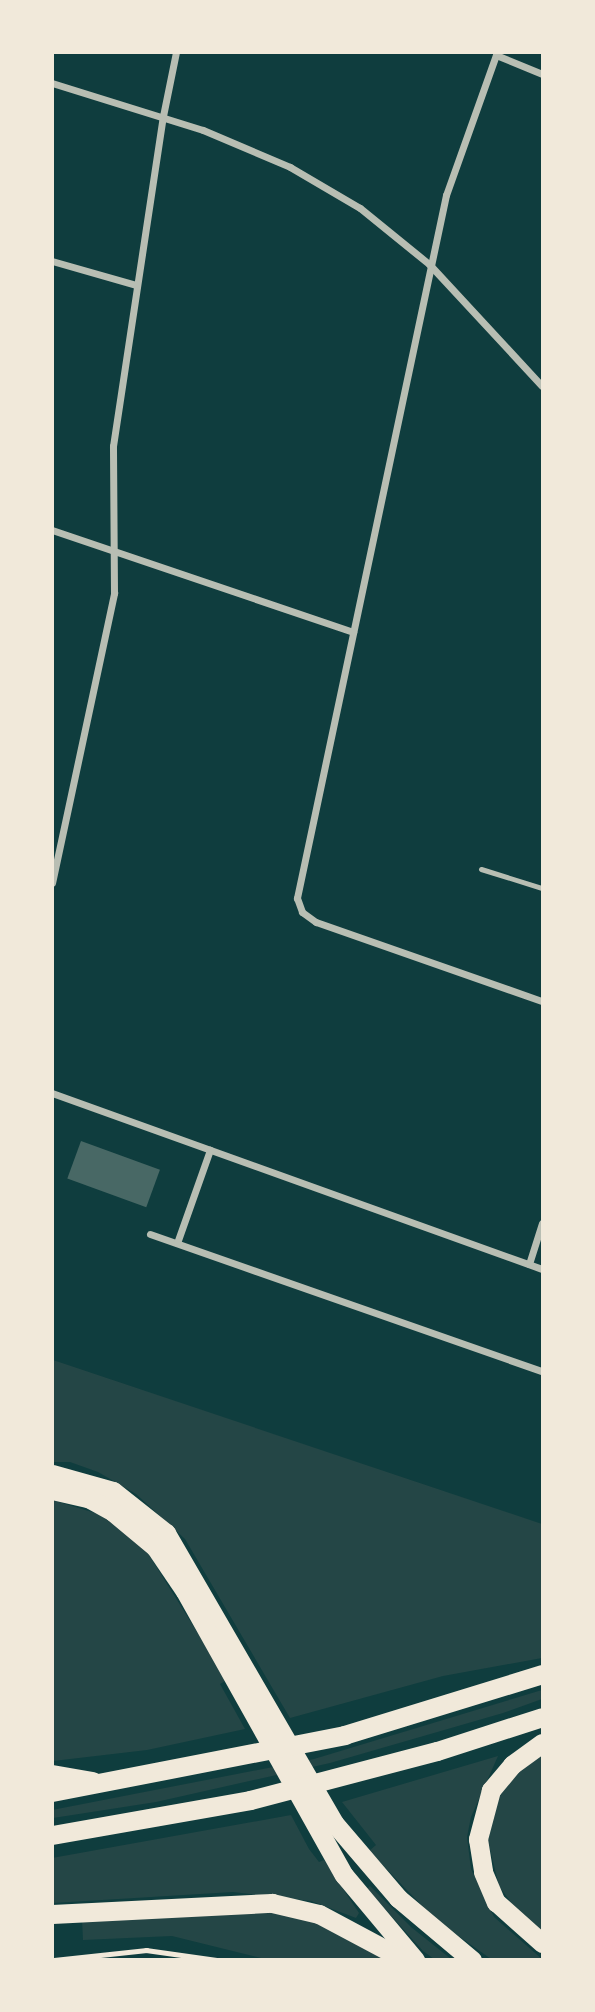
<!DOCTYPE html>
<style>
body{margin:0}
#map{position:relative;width:595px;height:2012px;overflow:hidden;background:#0f3d3e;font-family:Jost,sans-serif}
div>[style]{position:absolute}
.green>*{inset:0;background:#244646}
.building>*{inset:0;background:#486865;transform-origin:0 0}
.path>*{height:4.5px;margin:-2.25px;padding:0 2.25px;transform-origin:2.25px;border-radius:2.25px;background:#f1e9da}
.service>*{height:5px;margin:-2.5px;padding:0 2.5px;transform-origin:2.5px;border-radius:2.5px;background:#b8beb3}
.minor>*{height:7px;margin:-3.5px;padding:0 3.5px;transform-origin:3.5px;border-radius:3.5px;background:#b8beb3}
.trunk>*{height:19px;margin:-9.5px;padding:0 9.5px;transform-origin:9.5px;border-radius:9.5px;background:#f1e9da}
span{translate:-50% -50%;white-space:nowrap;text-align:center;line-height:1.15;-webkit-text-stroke:5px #f1e9da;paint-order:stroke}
.frame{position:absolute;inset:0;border:54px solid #f1e9da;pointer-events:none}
</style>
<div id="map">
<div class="green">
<div style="clip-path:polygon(53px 1360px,542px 1524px,542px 1658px,443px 1676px,290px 1718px,185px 1539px,136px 1494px,98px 1472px,70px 1462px,53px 1462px)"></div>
<div style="clip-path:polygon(52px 1500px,102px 1515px,144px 1547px,227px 1680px,220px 1684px,245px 1729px,147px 1750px,53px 1761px)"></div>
<div style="clip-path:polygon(542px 1690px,542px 1699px,503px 1713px,330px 1763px,156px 1802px,53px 1818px,52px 1810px,314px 1759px)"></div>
<div style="clip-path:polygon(542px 1753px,542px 1932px,517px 1911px,499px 1886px,488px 1841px,499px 1797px,517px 1773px)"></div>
<div style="clip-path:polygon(498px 1756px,471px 1817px,467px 1837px,471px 1869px,494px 1917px,542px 1959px,491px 1959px,436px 1920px,369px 1851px,376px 1845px,342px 1802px)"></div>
<div style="clip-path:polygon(291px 1815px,309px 1849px,319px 1862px,324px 1860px,359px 1913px,356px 1918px,311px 1901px,233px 1892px,53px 1903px,52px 1858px)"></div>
<div style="clip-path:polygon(370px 1886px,411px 1927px,451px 1959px,434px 1959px,423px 1951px,367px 1889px)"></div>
<div style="clip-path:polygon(279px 1911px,337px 1928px,383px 1959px,265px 1959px,172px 1936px,83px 1940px,82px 1919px)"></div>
</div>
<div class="building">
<div style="left:81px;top:1141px;width:84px;height:40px;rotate:20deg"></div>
</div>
<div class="path">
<div style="left:54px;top:1960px;width:93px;rotate:-6.2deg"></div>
<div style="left:146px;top:1950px;width:71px;rotate:8.1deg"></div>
</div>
<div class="service">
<div style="left:481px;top:869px;width:64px;rotate:17.3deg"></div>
</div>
<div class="minor">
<div style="left:497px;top:52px;width:152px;rotate:109.6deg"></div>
<div style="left:446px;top:195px;width:719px;rotate:101.97deg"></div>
<div style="left:297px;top:898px;width:15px;rotate:70deg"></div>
<div style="left:302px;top:912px;width:17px;rotate:36deg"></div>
<div style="left:316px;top:922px;width:239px;rotate:19.3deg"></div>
<div style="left:496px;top:55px;width:50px;rotate:22.4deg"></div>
<div style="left:52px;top:83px;width:158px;rotate:17.3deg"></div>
<div style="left:203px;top:130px;width:95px;rotate:23deg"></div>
<div style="left:290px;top:167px;width:81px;rotate:30.4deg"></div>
<div style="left:360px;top:208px;width:89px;rotate:39.1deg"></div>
<div style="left:429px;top:264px;width:166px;rotate:47.2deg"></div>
<div style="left:52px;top:261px;width:87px;rotate:15.9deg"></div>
<div style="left:52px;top:530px;width:318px;rotate:18.7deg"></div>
<div style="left:52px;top:883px;width:297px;rotate:-77.9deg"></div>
<div style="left:114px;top:593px;width:147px;rotate:-90.4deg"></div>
<div style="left:113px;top:446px;width:334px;rotate:-81.4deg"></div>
<div style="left:163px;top:116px;width:65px;rotate:-78.5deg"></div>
<div style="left:52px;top:1093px;width:521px;rotate:19.76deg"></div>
<div style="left:150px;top:1234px;width:415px;rotate:19.3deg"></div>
<div style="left:177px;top:1243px;width:99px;rotate:-70.5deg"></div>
<div style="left:529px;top:1264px;width:43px;rotate:-72.4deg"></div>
</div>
<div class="trunk">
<div style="left:52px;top:1474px;width:63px;rotate:15.6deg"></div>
<div style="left:113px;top:1491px;width:68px;rotate:38.4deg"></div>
<div style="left:166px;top:1533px;width:335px;rotate:59.9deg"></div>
<div style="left:334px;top:1823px;width:99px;rotate:49.5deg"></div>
<div style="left:398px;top:1898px;width:97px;rotate:40deg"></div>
<div style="left:52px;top:1490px;width:37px;rotate:13deg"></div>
<div style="left:88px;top:1498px;width:29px;rotate:29deg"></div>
<div style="left:113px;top:1512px;width:55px;rotate:39.8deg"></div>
<div style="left:155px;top:1547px;width:53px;rotate:55.7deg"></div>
<div style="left:185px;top:1591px;width:325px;rotate:60.8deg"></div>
<div style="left:344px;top:1875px;width:111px;rotate:50.1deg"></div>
<div style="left:542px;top:1743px;width:37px;rotate:144deg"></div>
<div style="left:512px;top:1765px;width:33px;rotate:130deg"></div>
<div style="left:491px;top:1790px;width:51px;rotate:104.9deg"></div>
<div style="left:478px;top:1839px;width:33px;rotate:81deg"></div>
<div style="left:483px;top:1872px;width:33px;rotate:67deg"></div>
<div style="left:496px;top:1902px;width:62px;rotate:41.7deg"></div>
<div style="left:52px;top:1774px;width:41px;rotate:9.9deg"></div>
<div style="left:52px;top:1792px;width:298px;rotate:-11deg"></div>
<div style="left:344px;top:1735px;width:207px;rotate:-17.1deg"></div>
<div style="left:52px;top:1835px;width:201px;rotate:-10deg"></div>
<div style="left:250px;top:1800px;width:193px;rotate:-14.7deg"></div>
<div style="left:437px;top:1751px;width:110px;rotate:-17.9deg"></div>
<div style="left:52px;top:1914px;width:220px;rotate:-2.9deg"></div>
<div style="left:272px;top:1903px;width:48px;rotate:13.2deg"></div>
<div style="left:319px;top:1914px;width:98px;rotate:28.1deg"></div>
</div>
<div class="frame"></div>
</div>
